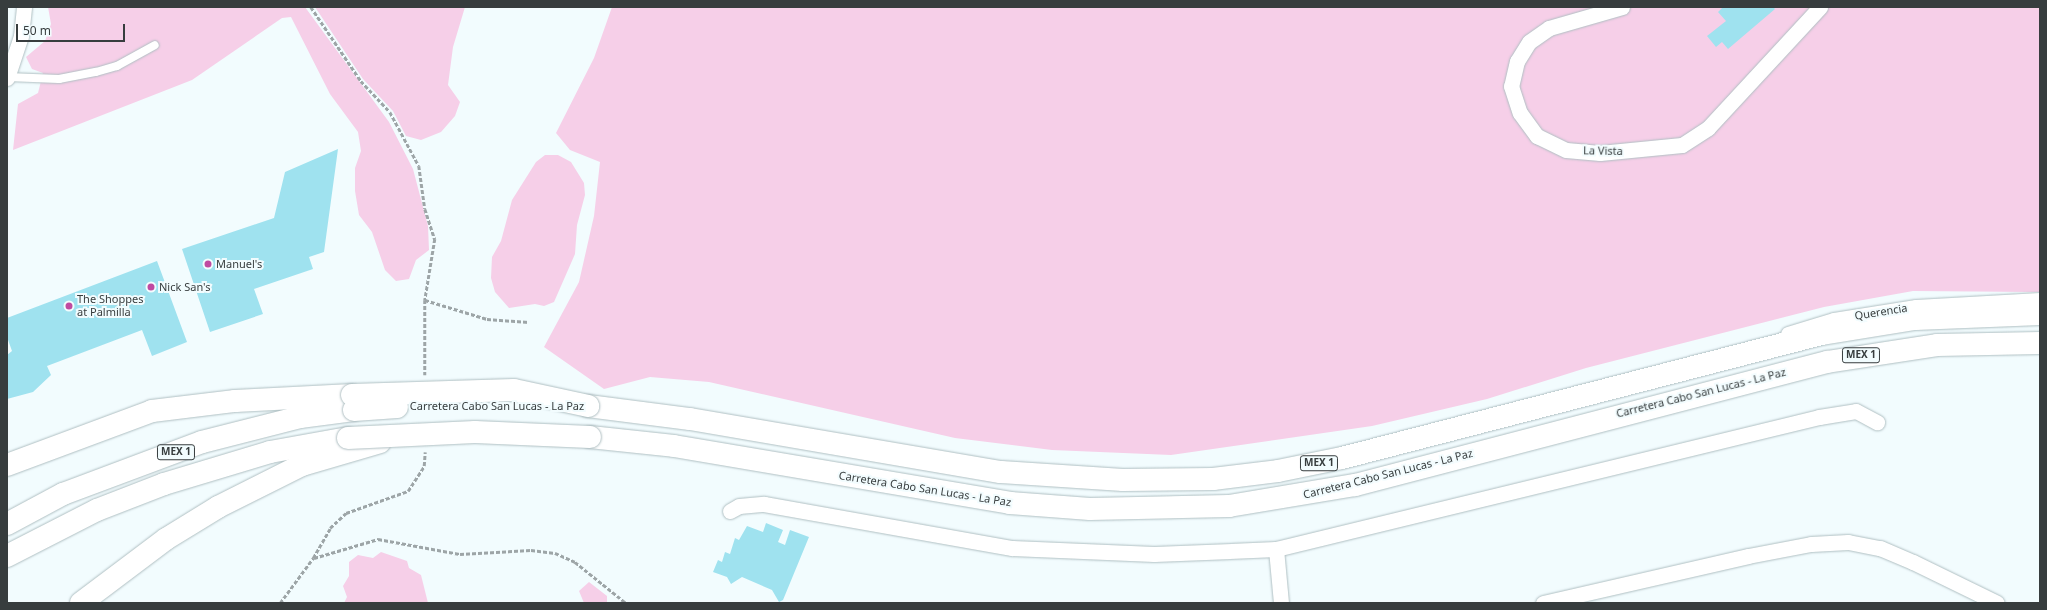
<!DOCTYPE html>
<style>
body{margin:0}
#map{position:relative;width:2047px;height:610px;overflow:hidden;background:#f2fcfe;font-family:"Noto Sans",sans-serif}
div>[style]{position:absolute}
.green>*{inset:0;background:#f6cfe8}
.building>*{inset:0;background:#9fe2ef}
.path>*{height:2.5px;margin-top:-1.25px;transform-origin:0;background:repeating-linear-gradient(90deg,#9da5a7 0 4px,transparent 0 6px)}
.roads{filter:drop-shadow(0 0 1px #afbfc2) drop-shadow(0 0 1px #afbfc2)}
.lane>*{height:8px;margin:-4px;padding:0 4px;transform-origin:4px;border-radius:4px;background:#fff}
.street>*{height:15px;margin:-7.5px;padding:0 7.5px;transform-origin:7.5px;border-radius:7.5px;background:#fff}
.highway>*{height:22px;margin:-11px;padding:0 11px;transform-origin:11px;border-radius:11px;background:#fff}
.bridges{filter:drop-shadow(0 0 1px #afbfc2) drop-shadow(0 0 1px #afbfc2)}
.highway-bridge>*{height:22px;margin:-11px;padding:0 11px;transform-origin:11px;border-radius:11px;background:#fff}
.dots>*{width:11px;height:11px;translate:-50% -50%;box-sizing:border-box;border:2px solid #f2fcfe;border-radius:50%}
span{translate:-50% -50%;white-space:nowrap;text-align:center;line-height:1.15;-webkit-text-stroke:4px #f2fcfe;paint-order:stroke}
.shield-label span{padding:1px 3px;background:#f2fcfe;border:1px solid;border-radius:3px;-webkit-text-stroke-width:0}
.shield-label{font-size:10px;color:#373d3e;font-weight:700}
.street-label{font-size:11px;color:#373d3e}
.poi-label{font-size:11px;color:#373d3e}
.left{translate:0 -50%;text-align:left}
.frame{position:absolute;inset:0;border:8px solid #373d3e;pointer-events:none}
.scale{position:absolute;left:16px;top:24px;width:109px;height:18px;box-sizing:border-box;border:2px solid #373d3e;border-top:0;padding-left:5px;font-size:12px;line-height:14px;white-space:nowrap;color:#373d3e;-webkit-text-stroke:3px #f2fcfe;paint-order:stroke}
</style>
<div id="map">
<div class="green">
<div style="clip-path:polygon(48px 7px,305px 7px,389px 122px,413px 169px,428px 226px,429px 250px,416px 260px,409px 279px,396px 281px,385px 270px,372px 232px,359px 215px,355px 191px,355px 168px,361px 151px,358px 132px,330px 94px,291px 17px,282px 18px,192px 80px,13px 150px,18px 104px,38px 93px,43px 73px,32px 69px,26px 57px,45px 41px,51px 24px)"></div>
<div style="clip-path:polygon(315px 7px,465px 7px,453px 47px,448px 85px,460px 102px,455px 116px,441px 132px,421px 140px,406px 136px,393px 111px,363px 79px)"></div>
<div style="clip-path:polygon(612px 7px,2040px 7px,2040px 292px,1913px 291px,1824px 307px,1586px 368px,1487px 399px,1372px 426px,1171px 455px,1052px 450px,955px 438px,709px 382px,650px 377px,604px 389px,544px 347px,579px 282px,594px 216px,600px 162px,570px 150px,556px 133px,594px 58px)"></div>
<div style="clip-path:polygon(545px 155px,558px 155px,571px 162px,584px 183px,585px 195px,577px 225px,575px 254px,554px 302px,544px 306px,535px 304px,509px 308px,495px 292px,491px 278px,492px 257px,501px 241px,512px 200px,536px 162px)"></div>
<div style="clip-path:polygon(381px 552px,407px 561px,409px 568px,421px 575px,428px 603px,344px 603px,347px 597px,343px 586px,349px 576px,349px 562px,358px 555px,373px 558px)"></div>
<div style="clip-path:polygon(589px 582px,607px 596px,607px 603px,584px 603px,579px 591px)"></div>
</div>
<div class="building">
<div style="clip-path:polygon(1723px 7px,1773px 7px,1775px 9px,1728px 49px,1722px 42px,1716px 47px,1707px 36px,1726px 21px,1718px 12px)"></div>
<div style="clip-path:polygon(338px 149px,324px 252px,309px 257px,313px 269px,254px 289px,263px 314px,210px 332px,182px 249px,274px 218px,285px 172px)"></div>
<div style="clip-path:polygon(157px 261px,187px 342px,152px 356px,142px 330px,47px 366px,51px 375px,33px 392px,7px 399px,7px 355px,12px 351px,7px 337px,7px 318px)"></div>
<div style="clip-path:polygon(766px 523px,783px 530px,778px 542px,785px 545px,790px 530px,809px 537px,783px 600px,779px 602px,772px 590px,742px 577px,731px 584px,727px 577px,713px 572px,718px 560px,722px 562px,725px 552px,730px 554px,735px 538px,739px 540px,747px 526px,763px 532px)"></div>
</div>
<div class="path">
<div style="left:311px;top:7px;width:89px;rotate:56deg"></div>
<div style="left:361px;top:81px;width:42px;rotate:46.9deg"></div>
<div style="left:390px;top:112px;width:61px;rotate:61.8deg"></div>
<div style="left:419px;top:166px;width:43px;rotate:82.1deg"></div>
<div style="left:425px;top:209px;width:32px;rotate:72deg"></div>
<div style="left:435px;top:239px;width:62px;rotate:99.3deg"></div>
<div style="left:425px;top:300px;width:75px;rotate:90deg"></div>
<div style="left:425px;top:300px;width:65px;rotate:17deg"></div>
<div style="left:487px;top:319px;width:42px;rotate:4.1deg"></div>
<div style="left:314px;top:558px;width:67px;rotate:-16.5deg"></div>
<div style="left:378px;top:539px;width:83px;rotate:10.4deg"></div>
<div style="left:460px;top:554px;width:71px;rotate:-3.2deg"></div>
<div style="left:531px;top:550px;width:24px;rotate:7deg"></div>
<div style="left:555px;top:553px;width:22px;rotate:24deg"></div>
<div style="left:575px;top:562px;width:65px;rotate:38.8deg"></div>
<div style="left:280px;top:603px;width:56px;rotate:-53.7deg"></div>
<div style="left:313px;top:558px;width:34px;rotate:-60deg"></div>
<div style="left:330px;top:528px;width:22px;rotate:-43deg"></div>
<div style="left:346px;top:513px;width:66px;rotate:-19.5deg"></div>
<div style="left:408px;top:491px;width:30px;rotate:-57deg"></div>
<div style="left:424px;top:466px;width:14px;rotate:-86deg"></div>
</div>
<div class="roads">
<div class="lane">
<div style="left:7px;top:77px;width:52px;rotate:2.2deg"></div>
<div style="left:59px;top:79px;width:38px;rotate:-11deg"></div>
<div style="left:96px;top:72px;width:22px;rotate:-16deg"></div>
<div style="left:117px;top:66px;width:43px;rotate:-28.9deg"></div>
</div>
<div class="street">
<div style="left:1622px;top:7px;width:76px;rotate:164deg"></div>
<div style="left:1549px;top:28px;width:24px;rotate:145deg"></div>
<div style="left:1529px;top:42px;width:22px;rotate:122deg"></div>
<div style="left:1517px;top:61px;width:26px;rotate:103deg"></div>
<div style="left:1511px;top:86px;width:28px;rotate:72deg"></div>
<div style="left:1520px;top:113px;width:29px;rotate:54deg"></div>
<div style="left:1537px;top:136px;width:32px;rotate:26deg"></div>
<div style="left:1566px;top:150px;width:34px;rotate:5deg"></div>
<div style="left:1600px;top:153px;width:82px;rotate:-5.6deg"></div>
<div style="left:1682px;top:145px;width:31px;rotate:-33deg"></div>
<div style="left:1708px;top:128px;width:165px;rotate:-47.2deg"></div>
<div style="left:7px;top:78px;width:44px;rotate:-71.6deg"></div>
<div style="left:21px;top:36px;width:29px;rotate:-84deg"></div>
<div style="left:1788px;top:334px;width:48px;rotate:-16.9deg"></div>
<div style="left:1834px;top:320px;width:83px;rotate:-9deg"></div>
<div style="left:1916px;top:307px;width:124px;rotate:-3.2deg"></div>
<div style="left:730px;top:511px;width:10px;rotate:-29deg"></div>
<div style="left:739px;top:506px;width:25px;rotate:-5deg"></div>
<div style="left:764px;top:504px;width:252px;rotate:10.1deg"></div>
<div style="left:1012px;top:548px;width:142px;rotate:2.4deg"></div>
<div style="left:1154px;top:554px;width:122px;rotate:-2.3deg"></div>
<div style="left:1276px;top:549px;width:559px;rotate:-13.66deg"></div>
<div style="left:1819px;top:417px;width:37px;rotate:-9deg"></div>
<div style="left:1856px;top:411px;width:24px;rotate:28deg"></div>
<div style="left:1276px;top:549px;width:54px;rotate:84.7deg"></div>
<div style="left:1543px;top:603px;width:210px;rotate:-12.9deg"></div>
<div style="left:1748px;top:556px;width:64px;rotate:-10.8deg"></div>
<div style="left:1811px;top:544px;width:37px;rotate:-3deg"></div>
<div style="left:1848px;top:542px;width:33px;rotate:11deg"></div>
<div style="left:1880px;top:548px;width:36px;rotate:23deg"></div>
<div style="left:1913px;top:562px;width:93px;rotate:26deg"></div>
</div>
<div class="highway">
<div style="left:588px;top:406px;width:103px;rotate:7.3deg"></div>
<div style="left:690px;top:419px;width:315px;rotate:9.7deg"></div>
<div style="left:1001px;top:472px;width:122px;rotate:3.8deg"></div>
<div style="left:1123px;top:480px;width:90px;rotate:-0.6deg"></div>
<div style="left:1213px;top:479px;width:65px;rotate:-7deg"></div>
<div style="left:1278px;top:471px;width:65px;rotate:-11.5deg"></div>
<div style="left:1342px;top:458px;width:496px;rotate:-14.5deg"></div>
<div style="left:1822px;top:334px;width:94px;rotate:-9.2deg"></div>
<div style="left:1915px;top:319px;width:125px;rotate:-2.3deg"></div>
<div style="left:590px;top:437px;width:84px;rotate:6.1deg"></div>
<div style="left:674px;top:446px;width:341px;rotate:9.6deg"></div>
<div style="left:1010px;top:503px;width:80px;rotate:4.3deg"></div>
<div style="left:1090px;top:509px;width:139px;rotate:-1.2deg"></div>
<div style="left:1229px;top:506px;width:128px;rotate:-9.5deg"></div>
<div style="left:1355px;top:485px;width:488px;rotate:-14.6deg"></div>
<div style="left:1827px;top:362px;width:111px;rotate:-8.8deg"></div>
<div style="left:1937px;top:345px;width:103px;rotate:-1.1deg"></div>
<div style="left:7px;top:465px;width:155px;rotate:-20.4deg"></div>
<div style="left:152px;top:411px;width:84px;rotate:-6.9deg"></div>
<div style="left:235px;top:401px;width:117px;rotate:-2.9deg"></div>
<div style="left:7px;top:524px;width:64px;rotate:-28.2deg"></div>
<div style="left:63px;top:494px;width:148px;rotate:-20.5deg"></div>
<div style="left:202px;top:442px;width:101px;rotate:-14.3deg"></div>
<div style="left:300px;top:417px;width:54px;rotate:-7.4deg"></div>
<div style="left:7px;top:556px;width:101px;rotate:-27.1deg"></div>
<div style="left:97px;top:510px;width:72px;rotate:-21.2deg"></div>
<div style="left:164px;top:484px;width:111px;rotate:-16.8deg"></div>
<div style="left:270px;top:452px;width:79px;rotate:-10.2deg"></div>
<div style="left:81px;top:603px;width:106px;rotate:-37deg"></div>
<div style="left:166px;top:539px;width:61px;rotate:-31.6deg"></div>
<div style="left:218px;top:507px;width:94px;rotate:-26.6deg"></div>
<div style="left:302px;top:465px;width:81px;rotate:-16.4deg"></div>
</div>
</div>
<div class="bridges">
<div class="highway-bridge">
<div style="left:352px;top:395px;width:162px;rotate:-1.8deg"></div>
<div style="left:514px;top:390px;width:76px;rotate:12.2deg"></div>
<div style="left:354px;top:410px;width:43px;rotate:-4deg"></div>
<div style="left:348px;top:438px;width:127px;rotate:-2.7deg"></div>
<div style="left:475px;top:432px;width:115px;rotate:2.5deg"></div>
</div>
</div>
<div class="dots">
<div style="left:208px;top:264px;background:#c04aa1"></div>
<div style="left:151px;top:287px;background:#c04aa1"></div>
<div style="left:69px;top:306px;background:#c04aa1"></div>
</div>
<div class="shield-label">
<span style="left:1861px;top:355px">MEX 1</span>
<span style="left:176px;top:452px">MEX 1</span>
<span style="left:1319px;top:463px">MEX 1</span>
</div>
<div class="street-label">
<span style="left:1603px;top:151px;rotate:1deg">La Vista</span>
<span style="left:1881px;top:312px;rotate:-9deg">Querencia</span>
<span style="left:1701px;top:393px;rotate:-14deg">Carretera Cabo San Lucas - La Paz</span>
<span style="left:497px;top:406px">Carretera Cabo San Lucas - La Paz</span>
<span style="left:1388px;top:474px;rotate:-14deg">Carretera Cabo San Lucas - La Paz</span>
<span style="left:925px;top:489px;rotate:9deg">Carretera Cabo San Lucas - La Paz</span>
</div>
<div class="poi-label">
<span class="left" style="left:216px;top:264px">Manuel's</span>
<span class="left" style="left:159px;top:287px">Nick San's</span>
<span class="left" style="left:77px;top:306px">The Shoppes<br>at Palmilla</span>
</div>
<div class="frame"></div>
<div class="scale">50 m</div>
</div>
